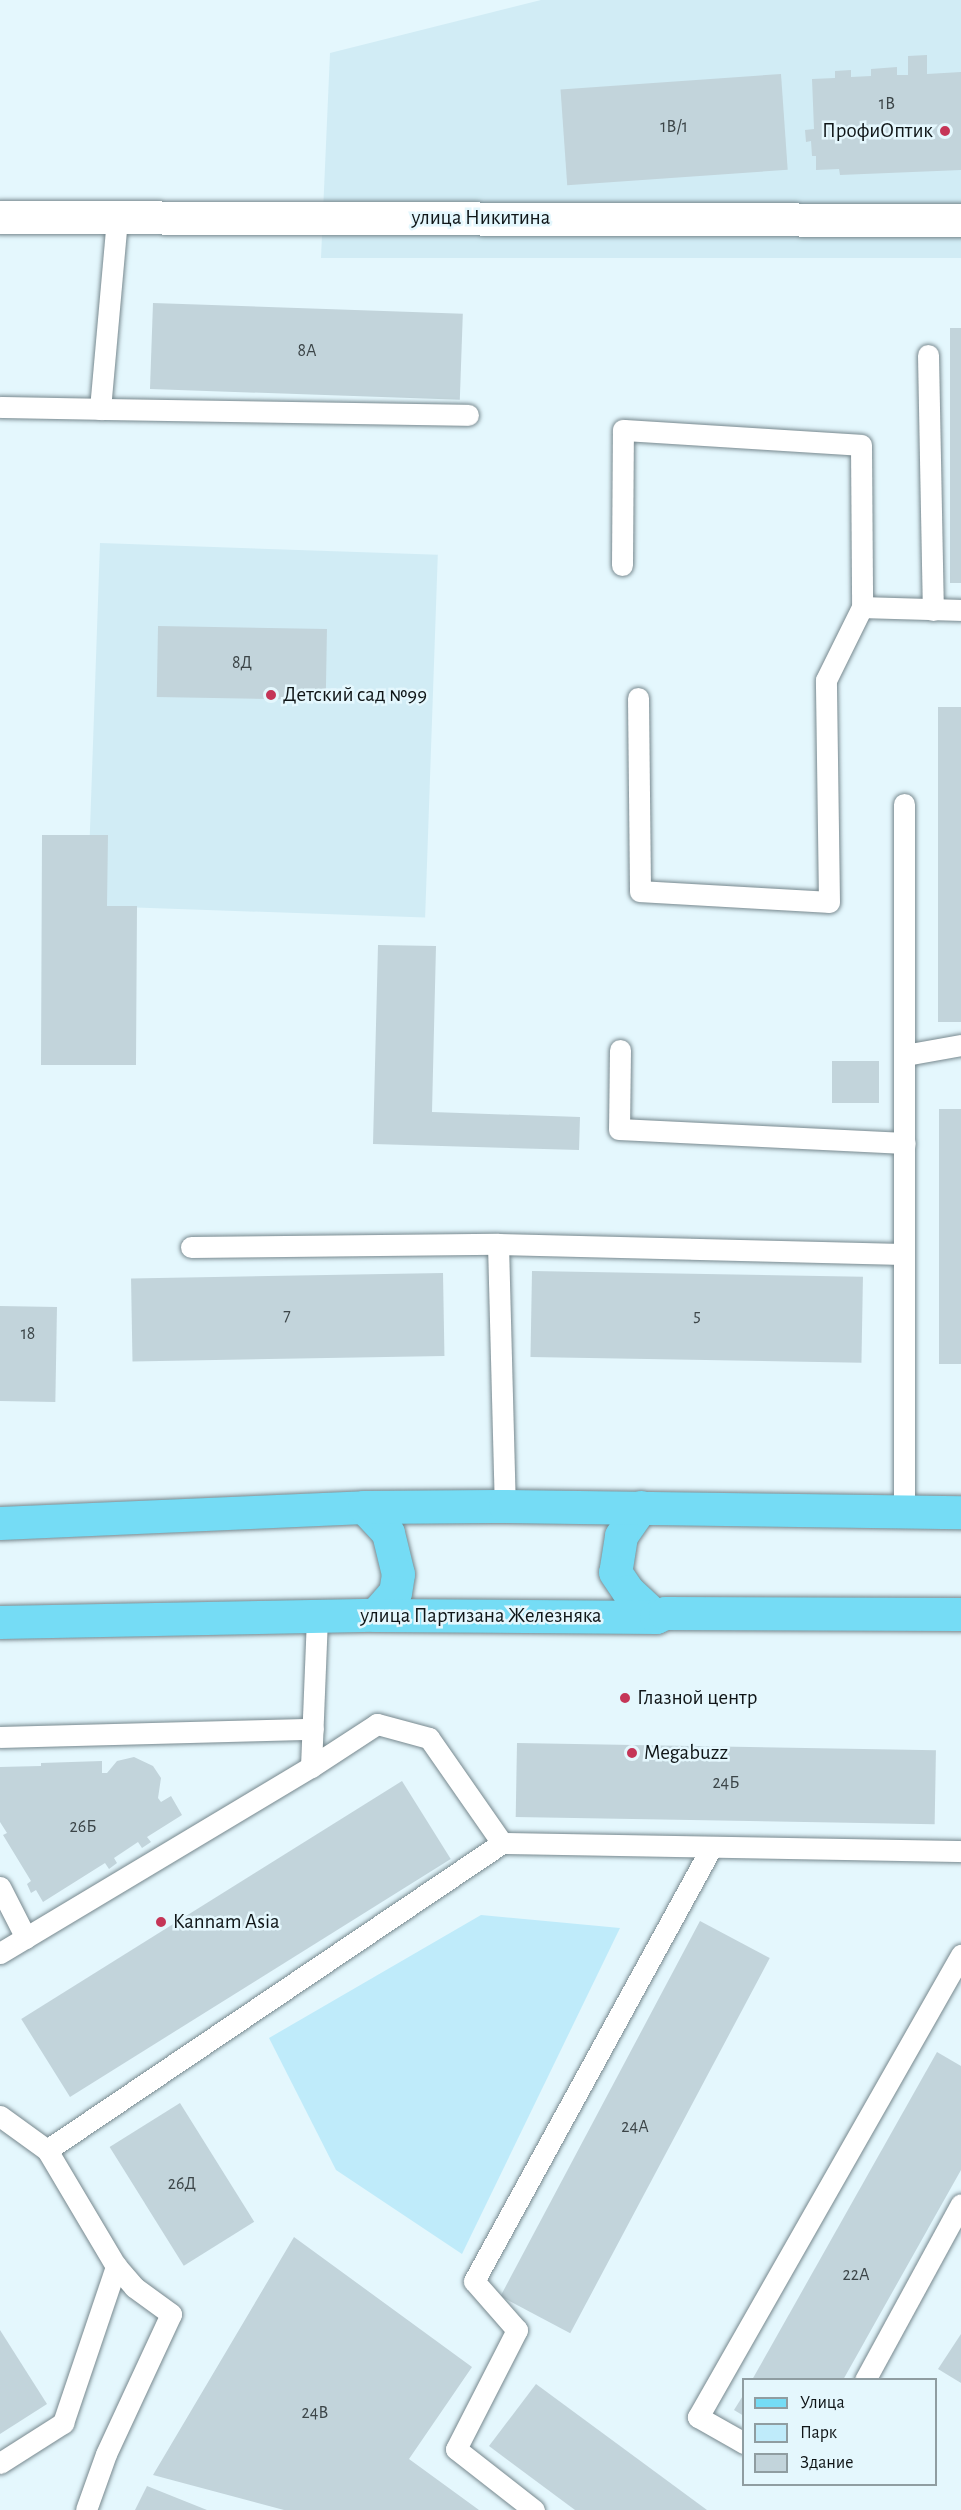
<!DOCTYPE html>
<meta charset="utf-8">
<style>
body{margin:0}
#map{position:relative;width:961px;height:2510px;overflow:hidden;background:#e4f7fd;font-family:"Alegreya Sans",sans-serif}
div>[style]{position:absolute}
.built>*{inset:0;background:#d1ecf5;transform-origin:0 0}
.green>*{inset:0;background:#bfebfa}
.building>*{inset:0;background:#c2d4db;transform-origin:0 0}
.roads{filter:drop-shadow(0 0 2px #77888e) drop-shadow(0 0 2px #77888e)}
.lane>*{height:21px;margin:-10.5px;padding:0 10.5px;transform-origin:10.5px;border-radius:10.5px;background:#fff}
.street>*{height:33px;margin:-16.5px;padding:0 16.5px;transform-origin:16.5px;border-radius:16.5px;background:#fff}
.primary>*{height:33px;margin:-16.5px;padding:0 16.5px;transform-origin:16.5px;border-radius:16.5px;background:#75dcf5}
.dots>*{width:16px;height:16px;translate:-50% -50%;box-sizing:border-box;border:3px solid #e4f7fd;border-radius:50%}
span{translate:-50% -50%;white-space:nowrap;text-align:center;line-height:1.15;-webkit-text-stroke:5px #e4f7fd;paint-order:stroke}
.number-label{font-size:18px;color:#3c4548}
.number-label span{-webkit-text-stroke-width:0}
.poi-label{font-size:21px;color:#0f1517}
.right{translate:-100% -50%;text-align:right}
.left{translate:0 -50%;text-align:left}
.street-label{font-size:21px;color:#0f1517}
.legend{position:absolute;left:742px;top:2378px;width:195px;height:108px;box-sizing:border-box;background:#e4f7fd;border:2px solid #8f9da1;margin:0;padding:8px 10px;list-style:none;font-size:18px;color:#0f1517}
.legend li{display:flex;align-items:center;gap:12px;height:30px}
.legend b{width:30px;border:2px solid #8f9da1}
</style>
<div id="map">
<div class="built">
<div style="clip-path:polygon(541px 0,961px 0,961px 258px,321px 258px,330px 53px)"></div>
<div style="left:100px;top:543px;width:338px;height:363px;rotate:2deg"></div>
</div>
<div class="green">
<div style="clip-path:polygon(481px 1915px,620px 1928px,462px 2254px,336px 2170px,269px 2038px)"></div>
</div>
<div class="building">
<div style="clip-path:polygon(927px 55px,927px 74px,961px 72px,961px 170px,840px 175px,839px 169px,816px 170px,816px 156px,812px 156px,811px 141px,806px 142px,805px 130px,814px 129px,812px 79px,835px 78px,835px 71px,851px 70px,851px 77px,871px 76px,871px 69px,897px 67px,897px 75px,908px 75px,908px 56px)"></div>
<div style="left:781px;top:74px;width:96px;height:221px;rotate:86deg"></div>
<div style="left:153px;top:303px;width:310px;height:86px;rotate:2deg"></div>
<div style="left:950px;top:328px;width:11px;height:255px"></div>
<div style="left:158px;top:626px;width:169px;height:71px;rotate:1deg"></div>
<div style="left:961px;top:707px;width:315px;height:23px;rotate:90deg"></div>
<div style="clip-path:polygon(42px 835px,108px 835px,107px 906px,137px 906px,136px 1065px,41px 1065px)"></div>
<div style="clip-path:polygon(378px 945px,436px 946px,432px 1112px,580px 1117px,579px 1150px,373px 1144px)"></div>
<div style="left:832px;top:1061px;width:47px;height:42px"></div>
<div style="left:939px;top:1109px;width:22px;height:255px"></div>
<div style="left:532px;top:1271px;width:331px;height:86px;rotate:1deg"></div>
<div style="left:443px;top:1273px;width:83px;height:312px;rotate:89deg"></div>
<div style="left:0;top:1306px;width:57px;height:95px;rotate:1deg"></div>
<div style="left:517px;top:1743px;width:419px;height:74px;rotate:1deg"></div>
<div style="clip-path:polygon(134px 1757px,153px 1766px,161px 1778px,158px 1798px,161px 1802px,171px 1796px,182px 1815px,147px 1837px,151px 1842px,142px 1848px,138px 1842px,114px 1858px,117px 1863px,109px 1869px,105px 1863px,43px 1902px,36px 1890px,31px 1893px,27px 1884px,31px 1881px,3px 1835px,7px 1833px,0 1822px,0 1767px,41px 1766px,41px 1763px,102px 1761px,102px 1773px,107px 1773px,117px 1761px)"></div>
<div style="left:402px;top:1781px;width:92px;height:449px;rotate:58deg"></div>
<div style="left:700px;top:1921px;width:79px;height:425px;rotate:28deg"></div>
<div style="clip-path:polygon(937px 2052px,961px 2066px,961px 2170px,843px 2380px,752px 2380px)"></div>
<div style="left:180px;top:2103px;width:140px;height:83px;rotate:58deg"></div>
<div style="clip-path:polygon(294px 2237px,472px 2367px,409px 2459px,479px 2510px,284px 2510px,153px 2475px)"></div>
<div style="clip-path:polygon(0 2330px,47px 2404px,0 2434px)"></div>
<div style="clip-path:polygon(961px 2334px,961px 2383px,938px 2369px)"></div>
<div style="clip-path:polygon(536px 2384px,707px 2510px,575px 2510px,489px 2446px)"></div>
<div style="clip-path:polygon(744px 2394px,744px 2416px,734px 2410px)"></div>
<div style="clip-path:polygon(147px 2486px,207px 2510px,135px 2510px)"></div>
</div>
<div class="roads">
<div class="lane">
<div style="left:928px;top:355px;width:255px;rotate:88.9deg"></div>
<div style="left:0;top:407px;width:100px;rotate:1.1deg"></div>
<div style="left:100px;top:409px;width:193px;rotate:-84.9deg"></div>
<div style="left:100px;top:409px;width:368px;rotate:0.9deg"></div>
<div style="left:622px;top:565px;width:135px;rotate:-89.6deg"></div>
<div style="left:623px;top:430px;width:238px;rotate:3.6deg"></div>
<div style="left:861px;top:445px;width:162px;rotate:89.6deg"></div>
<div style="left:638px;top:698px;width:193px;rotate:89.4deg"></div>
<div style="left:640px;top:891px;width:189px;rotate:3.3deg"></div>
<div style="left:829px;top:902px;width:222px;rotate:-90.8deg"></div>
<div style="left:826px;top:680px;width:81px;rotate:-63.7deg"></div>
<div style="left:862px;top:607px;width:99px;rotate:1.7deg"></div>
<div style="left:620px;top:1050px;width:79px;rotate:90.7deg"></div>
<div style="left:619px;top:1129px;width:286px;rotate:2.8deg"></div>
<div style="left:905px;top:1055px;width:57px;rotate:-10.1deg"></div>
<div style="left:498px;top:1244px;width:262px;rotate:88.5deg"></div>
<div style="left:191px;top:1247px;width:307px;rotate:-0.6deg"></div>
<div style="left:498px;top:1244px;width:405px;rotate:1.4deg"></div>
<div style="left:904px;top:1512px;width:708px;rotate:-90deg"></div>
<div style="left:0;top:1737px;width:313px;rotate:-1.5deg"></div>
<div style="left:502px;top:1843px;width:459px;rotate:1deg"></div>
<div style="left:0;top:1887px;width:57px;rotate:63deg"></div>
<div style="left:0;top:1953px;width:362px;rotate:-30.9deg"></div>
<div style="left:311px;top:1767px;width:150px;rotate:-87.7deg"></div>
<div style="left:0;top:2116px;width:58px;rotate:35.9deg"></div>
<div style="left:47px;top:2150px;width:135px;rotate:59.3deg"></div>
<div style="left:116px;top:2266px;width:28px;rotate:49deg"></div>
<div style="left:134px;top:2287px;width:46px;rotate:36.1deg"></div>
<div style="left:171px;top:2314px;width:154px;rotate:114.9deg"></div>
<div style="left:106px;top:2454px;width:59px;rotate:109.7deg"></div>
<div style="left:47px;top:2150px;width:549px;rotate:-34.01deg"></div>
<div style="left:502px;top:1843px;width:128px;rotate:-124.8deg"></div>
<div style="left:429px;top:1738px;width:54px;rotate:-164.9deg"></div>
<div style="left:377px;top:1724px;width:79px;rotate:146.9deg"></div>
<div style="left:865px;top:2380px;width:200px;rotate:-61.4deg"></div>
<div style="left:744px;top:2443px;width:53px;rotate:-150.5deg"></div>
<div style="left:698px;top:2417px;width:532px;rotate:-60.35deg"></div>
<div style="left:0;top:2463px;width:75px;rotate:-32.4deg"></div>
<div style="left:63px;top:2423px;width:166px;rotate:-71.3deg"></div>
<div style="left:534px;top:2510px;width:99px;rotate:-142deg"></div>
<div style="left:456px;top:2449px;width:134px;rotate:-62.9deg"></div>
<div style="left:517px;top:2330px;width:65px;rotate:-131.3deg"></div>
<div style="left:474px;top:2281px;width:494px;rotate:-61.3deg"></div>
</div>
<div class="street">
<div style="left:0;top:217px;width:961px;rotate:0.18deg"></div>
</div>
<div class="primary">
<div style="left:364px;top:1507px;width:35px;rotate:47deg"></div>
<div style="left:388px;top:1533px;width:42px;rotate:76.3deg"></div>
<div style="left:398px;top:1574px;width:18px;rotate:99deg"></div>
<div style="left:395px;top:1592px;width:30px;rotate:131deg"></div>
<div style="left:641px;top:1507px;width:35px;rotate:125deg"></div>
<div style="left:621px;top:1536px;width:36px;rotate:99deg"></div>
<div style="left:615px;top:1572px;width:23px;rotate:56deg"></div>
<div style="left:628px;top:1591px;width:38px;rotate:43deg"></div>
<div style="left:0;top:1523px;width:364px;rotate:-2.5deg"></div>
<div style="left:364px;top:1507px;width:141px;rotate:-0.4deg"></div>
<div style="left:505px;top:1506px;width:456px;rotate:0.8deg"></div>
<div style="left:0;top:1622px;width:375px;rotate:-1.1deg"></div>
<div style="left:375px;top:1615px;width:281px;rotate:0.4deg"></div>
<div style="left:656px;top:1617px;width:10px;rotate:-24deg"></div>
<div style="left:665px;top:1613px;width:296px;rotate:0.2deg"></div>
</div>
</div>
<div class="dots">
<div style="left:945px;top:131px;background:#c53557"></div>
<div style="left:271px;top:695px;background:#c53557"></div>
<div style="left:625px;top:1698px;background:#c53557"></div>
<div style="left:632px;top:1753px;background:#c53557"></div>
<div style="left:161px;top:1922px;background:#c53557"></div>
</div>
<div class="number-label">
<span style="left:887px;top:104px">1В</span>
<span style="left:674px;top:127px">1В/1</span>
<span style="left:307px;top:351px">8А</span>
<span style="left:242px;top:663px">8Д</span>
<span style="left:287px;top:1316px">7</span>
<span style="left:697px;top:1316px">5</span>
<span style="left:28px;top:1334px">18</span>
<span style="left:726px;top:1783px">24Б</span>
<span style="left:83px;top:1827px">26Б</span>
<span style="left:635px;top:2127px">24А</span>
<span style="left:182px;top:2184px">26Д</span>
<span style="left:856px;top:2275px">22А</span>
<span style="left:315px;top:2413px">24В</span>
</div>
<div class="poi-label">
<span class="right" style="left:933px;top:131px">ПрофиОптик</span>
<span class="left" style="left:283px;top:695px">Детский сад №99</span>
<span class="left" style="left:637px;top:1698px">Глазной центр</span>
<span class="left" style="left:644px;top:1753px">Megabuzz</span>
<span class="left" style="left:173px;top:1922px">Kannam Asia</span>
</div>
<div class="street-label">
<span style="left:481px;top:218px">улица Никитина</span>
<span style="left:481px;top:1616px">улица Партизана Железняка</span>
</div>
<ul class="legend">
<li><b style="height:8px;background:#75dcf5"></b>Улица</li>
<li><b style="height:16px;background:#bfebfa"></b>Парк</li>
<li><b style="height:16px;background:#c2d4db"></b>Здание</li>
</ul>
</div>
